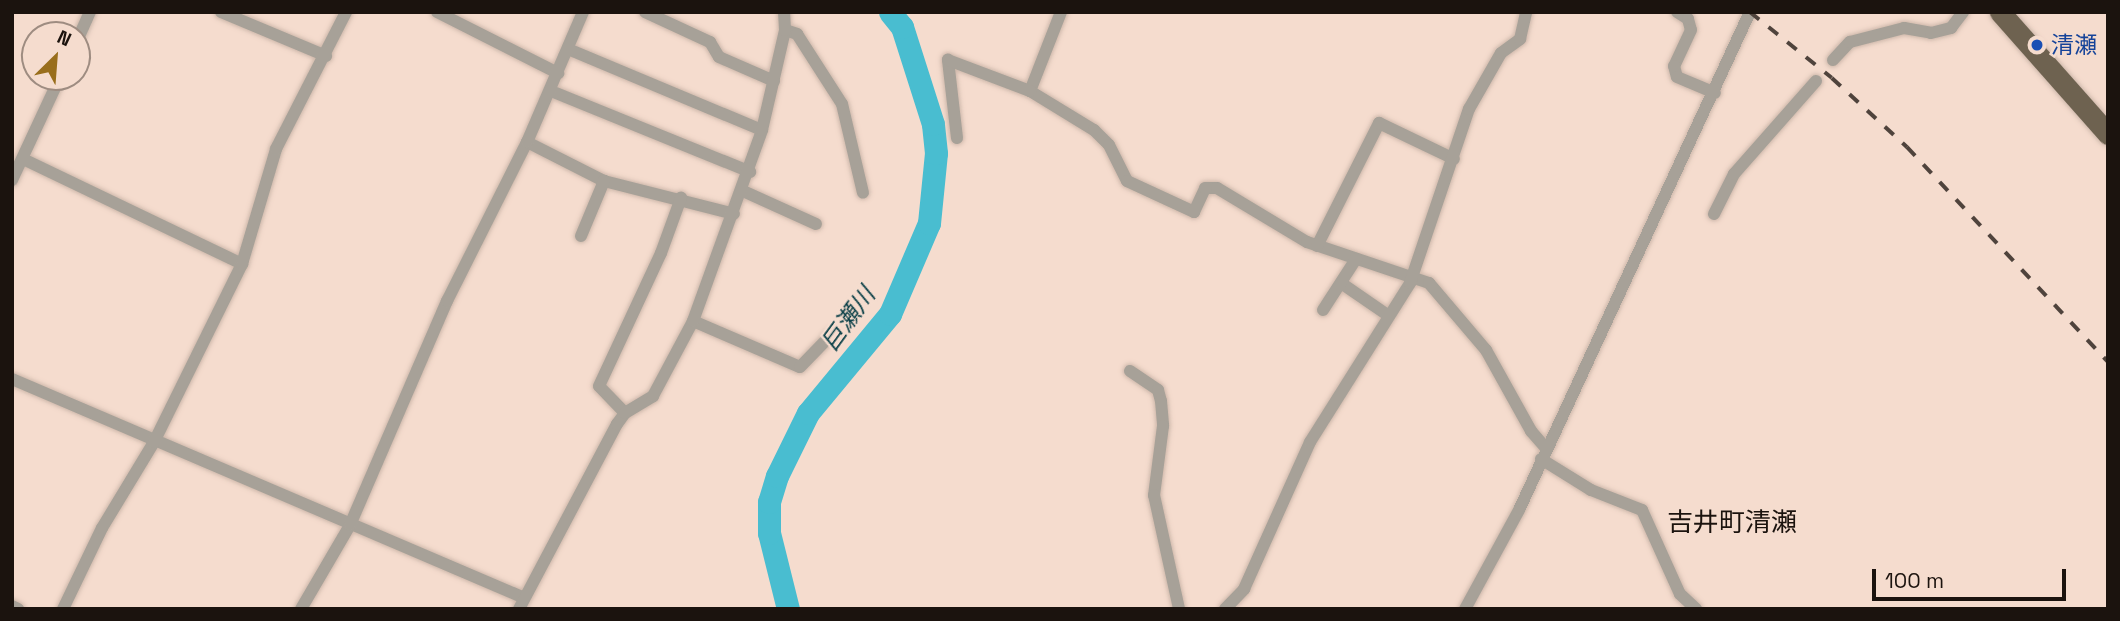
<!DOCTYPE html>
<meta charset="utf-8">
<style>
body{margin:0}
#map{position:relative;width:2120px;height:621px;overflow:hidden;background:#f5dcce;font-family:"Space Grotesk","Noto Sans JP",sans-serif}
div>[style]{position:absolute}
.river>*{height:23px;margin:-11.5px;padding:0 11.5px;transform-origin:11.5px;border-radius:11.5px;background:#49bdd0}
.roads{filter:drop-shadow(0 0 2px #ceb8ab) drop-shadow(0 0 2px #ceb8ab)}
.minor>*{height:12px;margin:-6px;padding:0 6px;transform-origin:6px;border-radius:6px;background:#a7a198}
.trunk>*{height:21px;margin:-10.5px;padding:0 10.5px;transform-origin:10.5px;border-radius:10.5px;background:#6e6250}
.rail>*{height:3.5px;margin-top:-1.75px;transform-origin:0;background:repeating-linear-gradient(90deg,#4f433c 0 12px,transparent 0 24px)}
.dots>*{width:19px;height:19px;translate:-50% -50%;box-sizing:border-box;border:4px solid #f5dcce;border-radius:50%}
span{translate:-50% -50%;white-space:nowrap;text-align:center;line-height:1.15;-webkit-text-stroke:5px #f5dcce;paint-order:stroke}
.transit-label{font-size:23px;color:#164399}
.left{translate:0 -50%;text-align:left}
.water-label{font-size:24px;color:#083e46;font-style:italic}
.quarter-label{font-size:26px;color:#1b130e}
.frame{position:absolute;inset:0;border:14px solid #1b130e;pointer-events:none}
.north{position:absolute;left:21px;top:21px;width:70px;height:70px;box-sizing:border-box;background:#f5dcce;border:2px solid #9e8c81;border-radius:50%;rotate:25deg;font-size:19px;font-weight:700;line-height:28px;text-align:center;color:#1b130e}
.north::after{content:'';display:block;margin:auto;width:24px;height:32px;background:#996e1c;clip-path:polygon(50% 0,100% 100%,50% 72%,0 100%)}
.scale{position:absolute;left:1872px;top:569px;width:194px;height:32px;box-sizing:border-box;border:4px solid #1b130e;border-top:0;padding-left:9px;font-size:21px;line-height:24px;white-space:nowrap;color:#1b130e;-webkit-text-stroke:5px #f5dcce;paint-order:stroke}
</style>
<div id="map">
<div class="river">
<div style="left:788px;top:609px;width:78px;rotate:-104deg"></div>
<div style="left:769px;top:533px;width:31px;rotate:-90deg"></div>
<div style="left:769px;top:502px;width:27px;rotate:-73deg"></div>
<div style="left:777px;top:476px;width:70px;rotate:-63.8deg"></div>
<div style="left:808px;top:413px;width:129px;rotate:-50.4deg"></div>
<div style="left:890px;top:314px;width:99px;rotate:-66.8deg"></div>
<div style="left:929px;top:223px;width:70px;rotate:-84.3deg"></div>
<div style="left:936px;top:153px;width:29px;rotate:-96deg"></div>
<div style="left:933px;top:124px;width:102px;rotate:-107.7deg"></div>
<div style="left:902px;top:27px;width:19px;rotate:-129deg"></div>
</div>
<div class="roads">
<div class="minor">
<div style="left:221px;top:12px;width:114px;rotate:22.7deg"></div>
<div style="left:437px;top:12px;width:136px;rotate:26.8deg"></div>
<div style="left:645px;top:12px;width:72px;rotate:24.8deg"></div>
<div style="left:710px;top:42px;width:17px;rotate:59deg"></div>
<div style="left:719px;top:57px;width:60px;rotate:23.6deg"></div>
<div style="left:1061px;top:12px;width:85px;rotate:111.4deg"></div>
<div style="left:1030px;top:91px;width:75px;rotate:31.4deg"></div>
<div style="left:1094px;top:130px;width:21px;rotate:45deg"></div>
<div style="left:1109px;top:145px;width:40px;rotate:63.4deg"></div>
<div style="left:1127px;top:181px;width:74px;rotate:24.8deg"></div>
<div style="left:1194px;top:212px;width:26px;rotate:-65deg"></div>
<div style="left:1205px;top:188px;width:12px"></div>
<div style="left:1217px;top:188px;width:105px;rotate:31deg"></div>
<div style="left:1307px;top:242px;width:129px;rotate:18.6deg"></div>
<div style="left:1429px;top:283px;width:88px;rotate:49.6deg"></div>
<div style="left:1486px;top:350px;width:93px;rotate:60.9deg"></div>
<div style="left:1531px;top:431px;width:23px;rotate:49deg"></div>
<div style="left:1677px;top:12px;width:13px;rotate:32deg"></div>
<div style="left:1688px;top:19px;width:11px;rotate:75deg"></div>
<div style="left:1691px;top:30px;width:40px;rotate:115deg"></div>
<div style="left:1674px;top:66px;width:11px;rotate:75deg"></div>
<div style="left:1677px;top:77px;width:41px;rotate:22.8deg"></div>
<div style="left:785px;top:30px;width:13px;rotate:18deg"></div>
<div style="left:797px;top:34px;width:83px;rotate:57.3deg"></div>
<div style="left:842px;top:104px;width:91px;rotate:76.7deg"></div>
<div style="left:77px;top:41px;width:32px;rotate:-66deg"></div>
<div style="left:568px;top:49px;width:210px;rotate:22.7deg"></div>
<div style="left:1833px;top:60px;width:25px;rotate:-47deg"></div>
<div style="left:1850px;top:42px;width:56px;rotate:-14.5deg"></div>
<div style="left:1904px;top:28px;width:27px;rotate:10deg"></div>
<div style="left:1931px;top:33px;width:21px;rotate:-14deg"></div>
<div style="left:1951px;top:28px;width:20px;rotate:-53deg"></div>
<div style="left:551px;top:91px;width:215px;rotate:22.1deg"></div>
<div style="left:957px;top:138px;width:79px;rotate:-96.6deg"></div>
<div style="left:948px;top:60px;width:88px;rotate:20.7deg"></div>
<div style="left:527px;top:142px;width:86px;rotate:26.9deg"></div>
<div style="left:604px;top:181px;width:134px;rotate:14.2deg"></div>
<div style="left:23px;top:159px;width:243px;rotate:25.6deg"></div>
<div style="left:12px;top:180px;width:114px;rotate:-65deg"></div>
<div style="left:743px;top:191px;width:80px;rotate:24.3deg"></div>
<div style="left:1714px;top:214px;width:45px;rotate:-63.4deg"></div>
<div style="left:1734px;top:174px;width:124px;rotate:-48.6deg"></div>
<div style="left:581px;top:236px;width:60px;rotate:-67.3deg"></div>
<div style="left:1317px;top:246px;width:138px;rotate:-63.2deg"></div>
<div style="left:1379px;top:123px;width:83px;rotate:25.6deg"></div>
<div style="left:1341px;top:283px;width:58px;rotate:34.5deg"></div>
<div style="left:1323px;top:310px;width:61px;rotate:-57.1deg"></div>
<div style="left:693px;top:321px;width:116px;rotate:23.3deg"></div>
<div style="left:800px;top:367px;width:46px;rotate:-45.9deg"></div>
<div style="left:1130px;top:371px;width:34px;rotate:34deg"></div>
<div style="left:1158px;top:390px;width:11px;rotate:75deg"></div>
<div style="left:1161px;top:401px;width:25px;rotate:85deg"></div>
<div style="left:1163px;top:426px;width:70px;rotate:97.4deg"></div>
<div style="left:1154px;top:495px;width:117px;rotate:77.6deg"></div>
<div style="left:12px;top:379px;width:555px;rotate:23.14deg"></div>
<div style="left:625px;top:413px;width:37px;rotate:-134deg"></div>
<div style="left:599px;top:386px;width:147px;rotate:-65deg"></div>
<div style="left:661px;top:253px;width:59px;rotate:-70deg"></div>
<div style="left:1541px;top:459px;width:59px;rotate:31.8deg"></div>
<div style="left:1591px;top:490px;width:55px;rotate:21.4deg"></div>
<div style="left:1642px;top:510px;width:92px;rotate:65.7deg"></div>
<div style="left:1680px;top:594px;width:22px;rotate:43deg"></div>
<div style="left:12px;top:606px;width:7px;rotate:27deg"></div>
<div style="left:63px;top:609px;width:90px;rotate:-64.3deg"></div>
<div style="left:102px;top:528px;width:100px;rotate:-58.8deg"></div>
<div style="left:154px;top:442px;width:199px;rotate:-63.7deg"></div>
<div style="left:242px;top:264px;width:120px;rotate:-73.5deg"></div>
<div style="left:276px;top:149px;width:154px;rotate:-62.9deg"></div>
<div style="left:301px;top:609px;width:97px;rotate:-59.7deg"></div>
<div style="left:350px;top:525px;width:244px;rotate:-66.6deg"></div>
<div style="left:447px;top:301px;width:178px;rotate:-63.3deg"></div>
<div style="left:527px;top:142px;width:142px;rotate:-66.7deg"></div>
<div style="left:519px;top:609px;width:209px;rotate:-62.1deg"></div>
<div style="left:617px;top:424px;width:14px;rotate:-54deg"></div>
<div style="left:625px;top:413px;width:33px;rotate:-31deg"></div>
<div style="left:653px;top:396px;width:85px;rotate:-61.9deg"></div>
<div style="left:693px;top:321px;width:203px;rotate:-70.1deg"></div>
<div style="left:762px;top:130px;width:103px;rotate:-77deg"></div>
<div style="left:785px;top:30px;width:18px;rotate:-93deg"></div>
<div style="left:1225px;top:609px;width:28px;rotate:-46deg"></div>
<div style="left:1244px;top:589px;width:161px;rotate:-65.8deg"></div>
<div style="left:1310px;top:442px;width:188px;rotate:-57.8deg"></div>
<div style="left:1410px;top:283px;width:184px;rotate:-71.3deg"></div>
<div style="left:1469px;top:109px;width:64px;rotate:-60.3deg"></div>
<div style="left:1501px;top:53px;width:24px;rotate:-36deg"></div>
<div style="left:1520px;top:39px;width:28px;rotate:-77deg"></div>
<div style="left:1465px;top:609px;width:113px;rotate:-61.4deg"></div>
<div style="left:1519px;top:510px;width:549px;rotate:-65.12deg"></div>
</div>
<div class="trunk">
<div style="left:2000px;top:12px;width:163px;rotate:48.5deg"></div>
</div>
</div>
<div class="rail">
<div style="left:1750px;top:12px;width:105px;rotate:38.8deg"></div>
<div style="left:1832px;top:78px;width:102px;rotate:42.6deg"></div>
<div style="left:1907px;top:147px;width:294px;rotate:46.9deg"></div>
</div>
<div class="dots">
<div style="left:2037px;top:45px;background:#1a4fb4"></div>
</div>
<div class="transit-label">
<span class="left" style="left:2051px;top:45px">清瀬</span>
</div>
<div class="water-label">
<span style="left:848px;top:319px;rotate:-54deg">巨瀬川</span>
</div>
<div class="quarter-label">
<span style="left:1732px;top:523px">吉井町清瀬</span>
</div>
<div class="frame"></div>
<div class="north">N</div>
<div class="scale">100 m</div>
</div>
